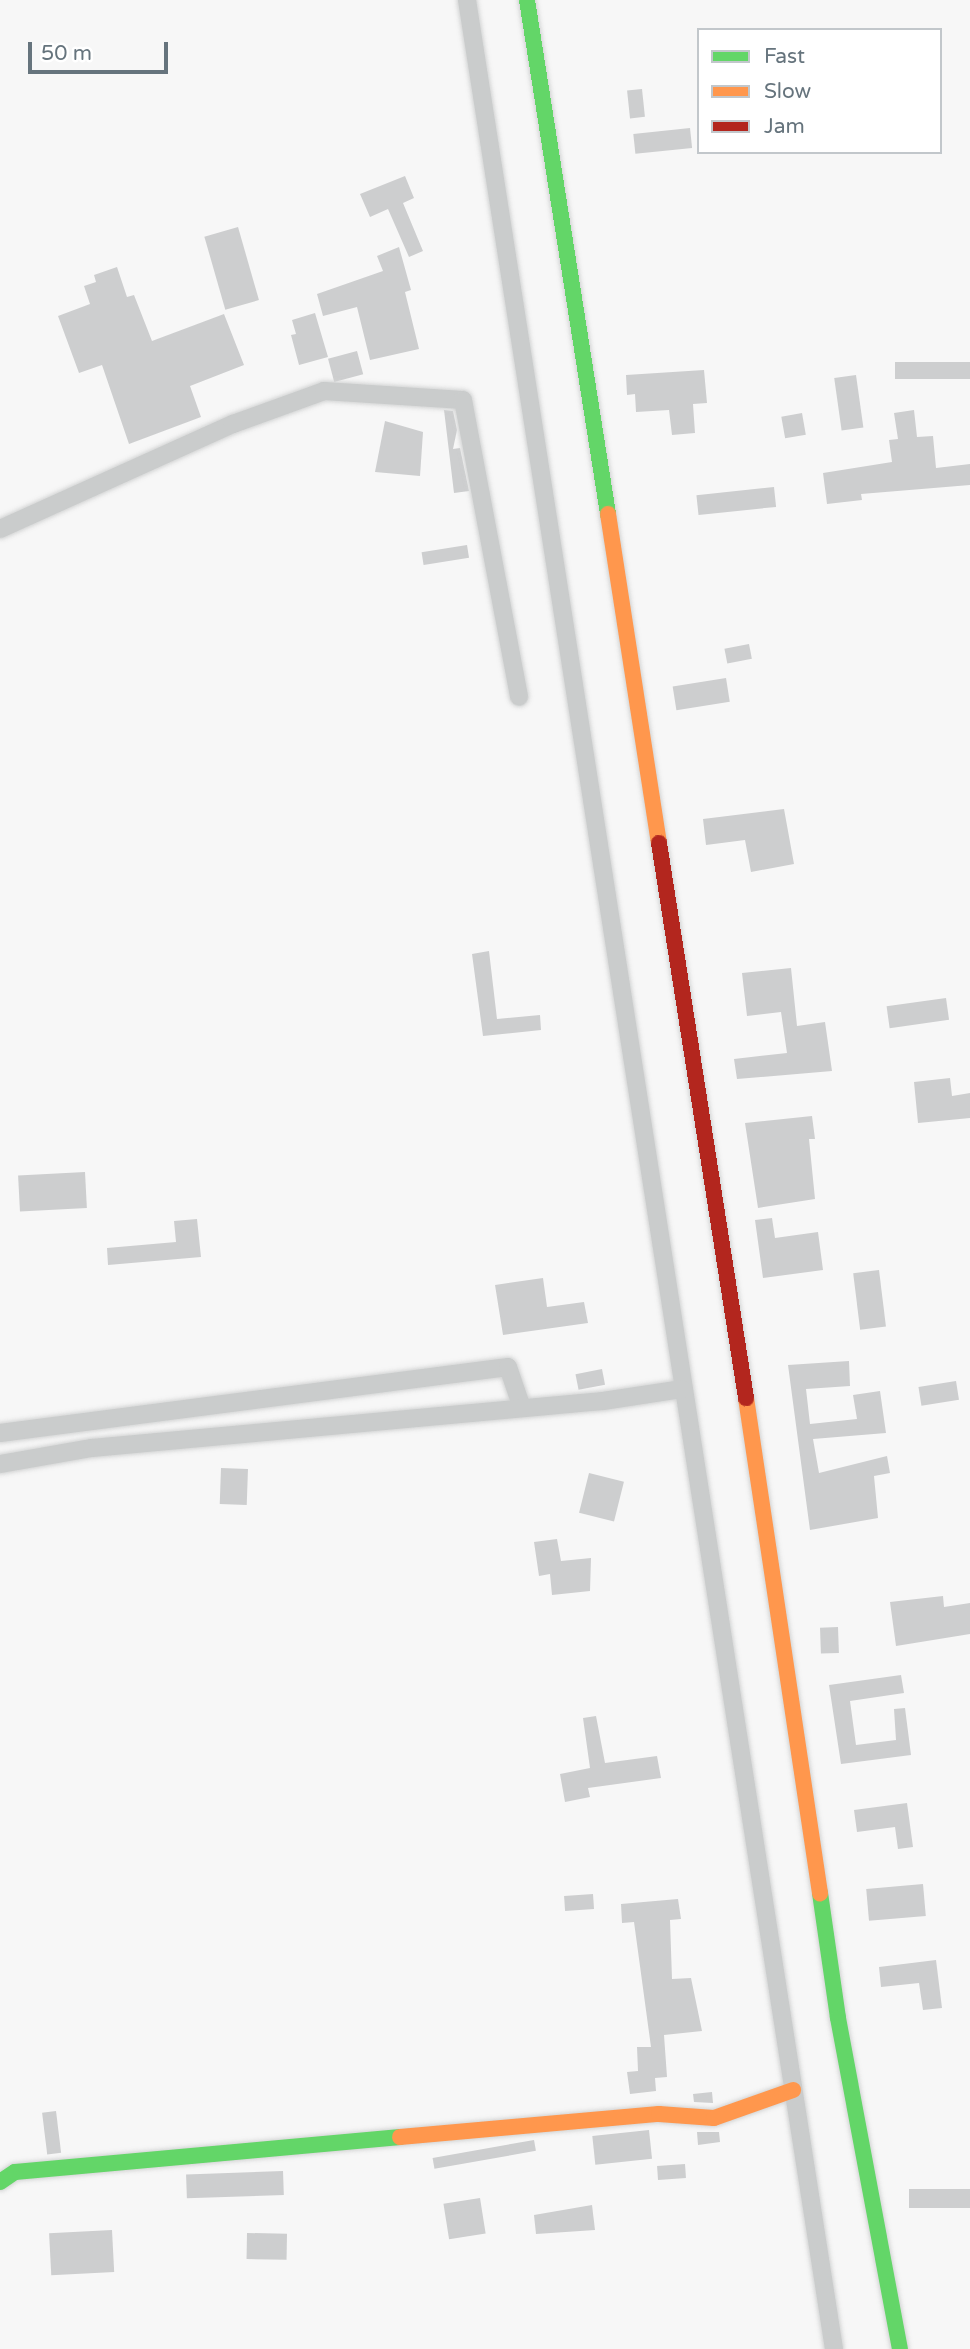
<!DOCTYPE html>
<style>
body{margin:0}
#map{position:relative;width:970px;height:2349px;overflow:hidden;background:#f7f7f7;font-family:"Varela Round",sans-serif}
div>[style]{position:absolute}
.building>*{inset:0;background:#cdcecf;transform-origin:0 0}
.roads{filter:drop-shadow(0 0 2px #d3d4d4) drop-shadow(0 0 2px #d3d4d4)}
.street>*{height:18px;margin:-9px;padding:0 9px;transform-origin:9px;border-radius:9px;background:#cacccc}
.fast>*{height:16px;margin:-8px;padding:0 8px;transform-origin:8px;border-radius:8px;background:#63d668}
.slow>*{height:16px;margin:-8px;padding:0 8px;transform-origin:8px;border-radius:8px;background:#ff974d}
.jam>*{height:16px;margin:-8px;padding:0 8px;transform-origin:8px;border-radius:8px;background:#b3261e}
span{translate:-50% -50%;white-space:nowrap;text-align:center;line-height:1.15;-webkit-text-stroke:7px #fff;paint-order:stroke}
.legend{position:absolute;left:697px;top:28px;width:245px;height:126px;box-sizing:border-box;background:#fff;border:2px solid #c2c7cb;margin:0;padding:9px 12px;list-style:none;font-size:21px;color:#66747d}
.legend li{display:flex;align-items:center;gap:14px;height:35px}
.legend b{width:35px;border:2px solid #c2c7cb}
.scale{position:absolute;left:28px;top:42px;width:140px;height:32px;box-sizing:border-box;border:4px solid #66747d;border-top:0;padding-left:9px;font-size:21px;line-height:24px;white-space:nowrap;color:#66747d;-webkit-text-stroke:5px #fff;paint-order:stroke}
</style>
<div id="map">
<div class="building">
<div style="left:642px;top:89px;width:28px;height:15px;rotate:84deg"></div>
<div style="left:690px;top:128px;width:20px;height:57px;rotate:84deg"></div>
<div style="clip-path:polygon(405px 176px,414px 198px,403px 203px,423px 251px,409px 257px,388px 209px,370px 217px,360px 194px)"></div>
<div style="left:238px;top:227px;width:76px;height:35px;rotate:74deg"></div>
<div style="clip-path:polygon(399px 247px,411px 290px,405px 292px,419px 349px,370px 360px,357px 307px,323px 316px,317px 294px,383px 271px,377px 256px)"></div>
<div style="clip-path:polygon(117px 267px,127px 297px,134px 295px,152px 341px,224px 314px,244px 365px,190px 386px,201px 417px,129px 444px,102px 365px,79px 373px,58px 316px,90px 304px,84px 286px,96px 282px,94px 275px)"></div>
<div style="clip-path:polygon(315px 313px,328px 357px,299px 365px,291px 335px,296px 334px,292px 320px)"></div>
<div style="left:357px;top:351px;width:24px;height:30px;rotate:75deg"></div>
<div style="left:970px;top:362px;width:17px;height:75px;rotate:90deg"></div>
<div style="clip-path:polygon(704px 370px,707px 403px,693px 404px,695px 433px,672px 435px,669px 410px,636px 412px,635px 394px,627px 395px,626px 375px)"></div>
<div style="left:856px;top:375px;width:53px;height:22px;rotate:82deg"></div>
<div style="clip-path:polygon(444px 410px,453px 411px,457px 430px,453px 449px,460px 448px,469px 491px,454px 493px)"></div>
<div style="clip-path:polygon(914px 410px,917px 437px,933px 436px,936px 468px,970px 464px,970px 485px,861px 494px,862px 500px,827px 504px,823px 473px,892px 462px,889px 440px,898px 439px,894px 413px)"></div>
<div style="left:802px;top:413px;width:22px;height:21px;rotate:80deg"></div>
<div style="clip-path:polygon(385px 421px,423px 432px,420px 476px,375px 472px)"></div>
<div style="left:774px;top:487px;width:20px;height:78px;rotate:84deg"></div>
<div style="left:467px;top:545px;width:13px;height:46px;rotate:81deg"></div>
<div style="left:749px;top:644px;width:15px;height:25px;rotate:79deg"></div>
<div style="left:726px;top:678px;width:24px;height:54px;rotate:81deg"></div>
<div style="clip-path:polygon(784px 809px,794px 864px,751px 872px,745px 840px,706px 845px,703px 819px)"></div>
<div style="clip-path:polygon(489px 951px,497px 1019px,540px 1015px,541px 1030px,483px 1036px,472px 954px)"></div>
<div style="clip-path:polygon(791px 968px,797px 1026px,825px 1022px,832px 1071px,737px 1079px,734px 1059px,787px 1053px,781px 1012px,747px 1016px,742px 973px)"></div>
<div style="left:946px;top:998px;width:22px;height:60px;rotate:82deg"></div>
<div style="clip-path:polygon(950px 1078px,952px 1096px,970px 1093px,970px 1118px,918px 1123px,914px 1082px)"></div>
<div style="clip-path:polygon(812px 1116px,815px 1139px,809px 1139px,815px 1199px,758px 1208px,745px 1123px)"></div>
<div style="left:85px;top:1172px;width:36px;height:67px;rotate:87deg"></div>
<div style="clip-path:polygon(772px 1218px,775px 1238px,818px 1232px,823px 1270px,763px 1278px,755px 1220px)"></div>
<div style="clip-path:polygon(197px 1219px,201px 1257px,108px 1265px,107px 1248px,176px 1242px,174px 1221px)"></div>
<div style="left:879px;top:1270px;width:57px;height:26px;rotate:83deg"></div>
<div style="clip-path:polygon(543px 1278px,547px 1307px,584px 1302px,588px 1323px,503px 1335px,495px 1285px)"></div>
<div style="clip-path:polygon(849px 1361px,850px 1386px,806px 1389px,810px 1424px,857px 1419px,853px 1395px,880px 1391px,886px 1433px,813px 1439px,819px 1473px,887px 1456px,890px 1473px,874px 1476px,878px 1518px,810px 1530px,788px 1365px)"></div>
<div style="left:602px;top:1369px;width:16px;height:27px;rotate:79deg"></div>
<div style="left:956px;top:1381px;width:19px;height:38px;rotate:81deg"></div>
<div style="left:221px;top:1468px;width:27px;height:36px;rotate:2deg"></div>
<div style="left:589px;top:1473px;width:36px;height:41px;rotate:14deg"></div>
<div style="clip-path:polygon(557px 1539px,561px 1561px,591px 1558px,590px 1591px,552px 1595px,550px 1574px,539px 1576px,534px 1542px)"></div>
<div style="clip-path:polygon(943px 1596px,944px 1607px,970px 1603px,970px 1634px,896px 1646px,890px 1602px)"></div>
<div style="left:838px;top:1627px;width:26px;height:18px;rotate:88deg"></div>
<div style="clip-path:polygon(901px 1675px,904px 1693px,850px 1701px,856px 1745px,896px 1740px,894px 1709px,905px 1708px,911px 1755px,841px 1764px,829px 1685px)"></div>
<div style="clip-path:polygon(596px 1716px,605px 1763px,657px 1756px,661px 1778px,588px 1788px,590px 1797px,565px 1802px,560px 1774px,590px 1768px,583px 1718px)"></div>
<div style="clip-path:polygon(907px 1803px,913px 1847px,898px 1849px,895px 1827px,857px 1832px,854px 1810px)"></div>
<div style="left:923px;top:1884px;width:32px;height:57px;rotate:85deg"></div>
<div style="left:593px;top:1894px;width:15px;height:29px;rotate:86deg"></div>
<div style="clip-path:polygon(678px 1899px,681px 1919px,670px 1920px,672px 1979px,691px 1978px,702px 2031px,664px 2035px,667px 2077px,655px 2078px,656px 2091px,630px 2094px,627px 2072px,638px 2071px,637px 2047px,651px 2047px,634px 1922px,622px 1923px,621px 1904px)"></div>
<div style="clip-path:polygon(936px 1960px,942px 2008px,923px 2010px,919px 1983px,881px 1987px,879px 1967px)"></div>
<div style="clip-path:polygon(712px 2092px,713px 2103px,694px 2102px,693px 2094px)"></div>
<div style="left:56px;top:2111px;width:42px;height:14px;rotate:83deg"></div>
<div style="left:649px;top:2130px;width:29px;height:57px;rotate:84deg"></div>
<div style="clip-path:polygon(697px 2132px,719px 2132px,720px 2142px,698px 2145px)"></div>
<div style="left:534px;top:2140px;width:11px;height:103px;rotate:80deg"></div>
<div style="left:685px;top:2164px;width:14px;height:28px;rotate:86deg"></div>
<div style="left:283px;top:2171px;width:24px;height:97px;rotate:88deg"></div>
<div style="left:970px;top:2189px;width:19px;height:61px;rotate:90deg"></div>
<div style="left:480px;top:2198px;width:36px;height:37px;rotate:81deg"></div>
<div style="clip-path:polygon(592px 2205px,595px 2230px,536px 2234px,534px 2215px)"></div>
<div style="left:112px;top:2230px;width:42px;height:63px;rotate:87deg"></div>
<div style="left:247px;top:2233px;width:40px;height:26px;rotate:1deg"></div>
</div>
<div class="roads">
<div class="street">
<div style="left:467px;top:0;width:2377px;rotate:81.12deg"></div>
<div style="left:0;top:529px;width:256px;rotate:-24.3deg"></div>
<div style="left:233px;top:424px;width:97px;rotate:-19.9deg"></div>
<div style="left:324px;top:391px;width:139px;rotate:3.7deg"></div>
<div style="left:463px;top:400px;width:302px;rotate:79.3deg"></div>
<div style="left:0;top:1433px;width:512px;rotate:-7.4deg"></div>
<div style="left:508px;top:1367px;width:40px;rotate:71.1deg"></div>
<div style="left:0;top:1464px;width:93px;rotate:-9.9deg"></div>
<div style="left:92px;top:1448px;width:513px;rotate:-5.26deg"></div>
<div style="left:603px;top:1401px;width:79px;rotate:-8.7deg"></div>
</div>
<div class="fast">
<div style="left:527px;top:0;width:520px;rotate:81.04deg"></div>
<div style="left:820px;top:1893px;width:126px;rotate:81.8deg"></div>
<div style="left:838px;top:2018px;width:337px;rotate:79.4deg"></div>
<div style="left:0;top:2182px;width:18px;rotate:-34deg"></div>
<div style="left:15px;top:2172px;width:387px;rotate:-5.2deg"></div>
</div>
<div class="slow">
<div style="left:608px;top:514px;width:333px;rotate:81.2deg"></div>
<div style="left:746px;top:1398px;width:501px;rotate:81.5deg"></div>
<div style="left:400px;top:2137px;width:260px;rotate:-5.1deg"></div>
<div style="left:659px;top:2114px;width:55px;rotate:4.2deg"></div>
<div style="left:714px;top:2118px;width:84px;rotate:-19.5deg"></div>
</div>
<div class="jam">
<div style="left:659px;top:843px;width:562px;rotate:81.09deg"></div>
</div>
</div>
<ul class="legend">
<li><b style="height:9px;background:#63d668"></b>Fast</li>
<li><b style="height:9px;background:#ff974d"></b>Slow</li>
<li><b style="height:9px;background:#b3261e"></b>Jam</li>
</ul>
<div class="scale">50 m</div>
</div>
